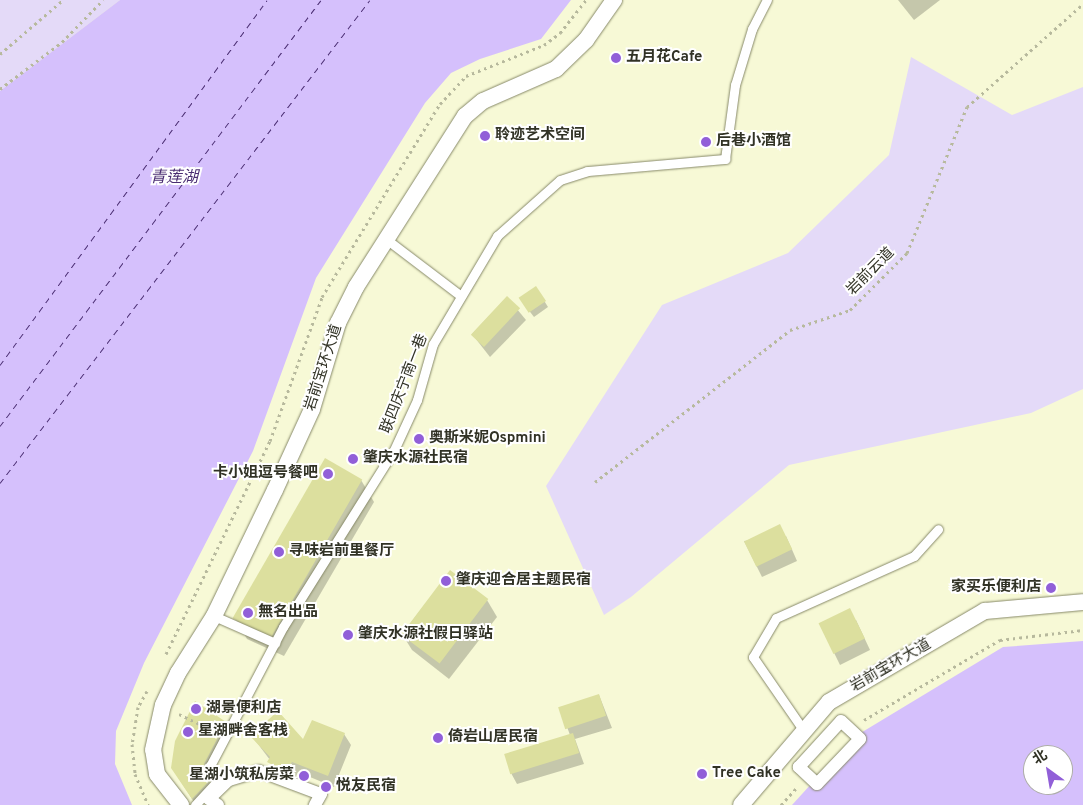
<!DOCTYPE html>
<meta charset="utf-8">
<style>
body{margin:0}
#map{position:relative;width:1083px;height:805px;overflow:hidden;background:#f7f9d6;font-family:Overpass,"Noto Sans SC",sans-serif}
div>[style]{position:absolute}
.green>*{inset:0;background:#e4daf8}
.water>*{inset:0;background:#d5c0fc}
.shadow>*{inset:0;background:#0003}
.ferry>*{height:1px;margin-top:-0.5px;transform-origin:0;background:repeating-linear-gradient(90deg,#4a2d72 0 6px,transparent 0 11px)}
.building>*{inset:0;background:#dcdf9e;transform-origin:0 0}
.path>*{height:3px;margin-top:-1.5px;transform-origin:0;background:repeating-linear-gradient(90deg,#b7b99d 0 2.5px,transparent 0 6.5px)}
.roads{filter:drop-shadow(0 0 1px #878969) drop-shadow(0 0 1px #878969)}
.service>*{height:9px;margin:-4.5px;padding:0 4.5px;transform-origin:4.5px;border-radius:4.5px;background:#fff}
.pedestrian>*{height:12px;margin:-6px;padding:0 6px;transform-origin:6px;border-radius:6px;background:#fff}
.minor>*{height:16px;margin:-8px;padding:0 8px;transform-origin:8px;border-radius:8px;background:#fff}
.dots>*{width:14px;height:14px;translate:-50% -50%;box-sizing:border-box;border:2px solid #fff;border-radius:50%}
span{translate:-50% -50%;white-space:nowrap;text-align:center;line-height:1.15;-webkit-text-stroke:4px #fff;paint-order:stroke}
.poi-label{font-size:15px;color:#313225;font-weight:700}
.left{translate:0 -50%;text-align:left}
.right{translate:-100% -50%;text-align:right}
.street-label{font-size:15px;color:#313225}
.water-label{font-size:16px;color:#4a2d72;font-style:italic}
.north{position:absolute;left:1023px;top:745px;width:50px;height:50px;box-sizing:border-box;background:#fff;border:1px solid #adada8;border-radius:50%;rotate:328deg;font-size:14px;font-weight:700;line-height:20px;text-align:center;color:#313225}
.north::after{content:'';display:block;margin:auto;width:18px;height:22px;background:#915fd8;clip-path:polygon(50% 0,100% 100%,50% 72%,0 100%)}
</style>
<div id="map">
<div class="green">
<div style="clip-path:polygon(0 0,120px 0,0 91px)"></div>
<div style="clip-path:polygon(911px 57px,1012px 115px,1083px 87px,1083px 389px,1031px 413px,789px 465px,631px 597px,604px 615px,546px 486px,662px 305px,788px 253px,889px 155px)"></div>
</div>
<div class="water">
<div style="clip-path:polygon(120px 0,571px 0,541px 39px,480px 59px,451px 73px,425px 103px,316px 278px,253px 451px,144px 663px,116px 731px,115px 764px,132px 805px,0 805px,0 91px)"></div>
<div style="clip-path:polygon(evenodd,1083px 641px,1083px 805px,792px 805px,854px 737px,1003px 647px,1083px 641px,1033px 755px,1063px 755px,1063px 785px,1033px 785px,1033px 755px)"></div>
</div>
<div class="shadow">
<div style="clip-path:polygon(898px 0,940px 0,914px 20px)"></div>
<div style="clip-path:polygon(536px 288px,548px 307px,534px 317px,524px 304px)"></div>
<div style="clip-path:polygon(507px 297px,526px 320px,490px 357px,472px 334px)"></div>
<div style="clip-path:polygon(361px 480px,374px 502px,284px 656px,247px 639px,235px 618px)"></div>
<div style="clip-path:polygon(786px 536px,797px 561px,762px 577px,744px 541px)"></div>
<div style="clip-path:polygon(450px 572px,487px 600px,497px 617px,449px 679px,412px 650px,402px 634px)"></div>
<div style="clip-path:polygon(856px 620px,870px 650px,840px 665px,820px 624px)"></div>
<div style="clip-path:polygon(599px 695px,612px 728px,575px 739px,584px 764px,517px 784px,511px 773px,570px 735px,560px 708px)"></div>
<div style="clip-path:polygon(225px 723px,231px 733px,209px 775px,217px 789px,202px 805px,196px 805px,172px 768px)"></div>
<div style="clip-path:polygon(344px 734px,351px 745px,334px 787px,298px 772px,293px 783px,275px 773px,270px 760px,252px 736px,304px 742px)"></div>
</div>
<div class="ferry">
<div style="left:0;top:365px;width:452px;rotate:-53.8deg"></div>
<div style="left:0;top:426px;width:533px;rotate:-53deg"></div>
<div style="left:0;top:483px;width:608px;rotate:-52.55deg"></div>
</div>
<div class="building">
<div style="left:536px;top:286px;width:18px;height:21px;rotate:56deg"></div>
<div style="left:507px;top:296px;width:18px;height:53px;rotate:43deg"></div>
<div style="left:325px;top:458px;width:43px;height:185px;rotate:30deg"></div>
<div style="left:780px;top:524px;width:28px;height:40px;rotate:64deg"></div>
<div style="left:450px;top:570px;width:48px;height:81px;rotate:37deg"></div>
<div style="left:850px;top:608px;width:34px;height:35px;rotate:64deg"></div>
<div style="left:599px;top:694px;width:23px;height:43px;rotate:72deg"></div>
<div style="clip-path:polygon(195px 701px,226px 722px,204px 764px,212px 778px,192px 799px,171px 768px,175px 741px)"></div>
<div style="clip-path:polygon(278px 711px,303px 739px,312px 720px,345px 733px,328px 776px,292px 762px,286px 772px,267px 762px,270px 757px,250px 736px)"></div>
<div style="left:573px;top:733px;width:21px;height:72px;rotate:73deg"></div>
</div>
<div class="path">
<div style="left:0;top:54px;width:83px;rotate:-40.6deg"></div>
<div style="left:0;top:89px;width:78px;rotate:-37.2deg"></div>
<div style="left:62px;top:42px;width:59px;rotate:-45.7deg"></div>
<div style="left:595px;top:482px;width:247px;rotate:-37.9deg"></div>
<div style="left:790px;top:330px;width:63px;rotate:-18.4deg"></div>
<div style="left:850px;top:310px;width:81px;rotate:-45deg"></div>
<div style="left:907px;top:253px;width:158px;rotate:-67.7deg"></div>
<div style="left:967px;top:107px;width:155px;rotate:-41.6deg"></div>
<div style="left:166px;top:654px;width:237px;rotate:-64deg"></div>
<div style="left:270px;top:441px;width:153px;rotate:-70.1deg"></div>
<div style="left:322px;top:297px;width:226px;rotate:-58.6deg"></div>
<div style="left:440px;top:104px;width:38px;rotate:-47deg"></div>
<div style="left:466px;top:76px;width:84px;rotate:-21.7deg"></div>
<div style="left:544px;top:45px;width:20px;rotate:-37deg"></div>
<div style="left:560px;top:33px;width:42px;rotate:-51.8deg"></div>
<div style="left:147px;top:691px;width:18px;rotate:119deg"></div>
<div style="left:138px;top:707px;width:37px;rotate:99deg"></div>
<div style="left:132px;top:744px;width:30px;rotate:84deg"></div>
<div style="left:135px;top:774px;width:34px;rotate:67deg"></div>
<div style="left:179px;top:714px;width:39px;rotate:26deg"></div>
<div style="left:864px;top:720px;width:158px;rotate:-30.5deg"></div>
<div style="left:1000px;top:640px;width:84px;rotate:-6.9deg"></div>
<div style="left:781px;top:805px;width:25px;rotate:-48deg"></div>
</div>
<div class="roads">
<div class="service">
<div style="left:386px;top:239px;width:94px;rotate:37.2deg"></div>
<div style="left:214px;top:616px;width:67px;rotate:23.9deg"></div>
<div style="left:804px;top:731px;width:90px;rotate:-124.6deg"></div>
<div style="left:753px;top:657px;width:45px;rotate:-59.5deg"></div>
<div style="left:776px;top:618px;width:151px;rotate:-24.2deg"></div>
<div style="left:914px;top:556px;width:36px;rotate:-48deg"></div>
<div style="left:195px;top:805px;width:37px;rotate:-47deg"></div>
<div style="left:220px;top:778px;width:16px;rotate:-130deg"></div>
<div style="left:210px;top:766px;width:157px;rotate:-62.3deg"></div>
<div style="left:283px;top:627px;width:209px;rotate:-57.9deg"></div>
<div style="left:394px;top:450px;width:55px;rotate:-65.3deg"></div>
<div style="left:417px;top:400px;width:58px;rotate:-74.1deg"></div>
<div style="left:433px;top:344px;width:126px;rotate:-59.3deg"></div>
<div style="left:497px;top:236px;width:84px;rotate:-41.6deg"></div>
<div style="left:560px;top:180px;width:28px;rotate:-18deg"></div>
<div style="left:587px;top:171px;width:139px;rotate:-5deg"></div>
<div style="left:725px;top:159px;width:75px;rotate:-82.3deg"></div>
<div style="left:735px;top:85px;width:59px;rotate:-73.1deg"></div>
<div style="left:752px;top:29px;width:33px;rotate:-63deg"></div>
</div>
<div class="pedestrian">
<div style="left:841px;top:721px;width:26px;rotate:43deg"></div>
<div style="left:860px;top:739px;width:62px;rotate:133.7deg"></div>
<div style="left:817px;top:784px;width:25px;rotate:-137deg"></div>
<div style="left:799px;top:767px;width:62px;rotate:-47.6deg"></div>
<div style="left:218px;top:805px;width:11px;rotate:-146deg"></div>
<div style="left:209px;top:799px;width:28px;rotate:-44deg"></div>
<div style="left:229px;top:780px;width:31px;rotate:-17deg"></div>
<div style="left:259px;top:771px;width:66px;rotate:20.4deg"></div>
<div style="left:321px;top:794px;width:13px;rotate:119deg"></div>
</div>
<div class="minor">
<div style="left:181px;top:805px;width:39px;rotate:-128deg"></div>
<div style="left:157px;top:774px;width:24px;rotate:-99deg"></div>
<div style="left:153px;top:750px;width:46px;rotate:-77.5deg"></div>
<div style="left:163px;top:705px;width:35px;rotate:-65deg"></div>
<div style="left:178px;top:673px;width:67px;rotate:-57.7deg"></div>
<div style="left:214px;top:616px;width:140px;rotate:-64.2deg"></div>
<div style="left:275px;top:490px;width:89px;rotate:-65.4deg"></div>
<div style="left:312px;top:409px;width:90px;rotate:-73.2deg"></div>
<div style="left:338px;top:323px;width:40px;rotate:-63.4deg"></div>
<div style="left:356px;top:287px;width:203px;rotate:-57.5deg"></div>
<div style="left:465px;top:116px;width:23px;rotate:-40deg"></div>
<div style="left:483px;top:101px;width:80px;rotate:-23.7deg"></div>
<div style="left:556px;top:69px;width:42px;rotate:-44deg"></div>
<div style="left:586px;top:40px;width:49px;rotate:-55deg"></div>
<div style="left:741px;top:805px;width:135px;rotate:-49.5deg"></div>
<div style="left:829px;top:702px;width:181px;rotate:-30.3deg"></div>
<div style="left:985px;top:611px;width:98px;rotate:-5.2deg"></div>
</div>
</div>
<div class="dots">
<div style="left:616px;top:58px;background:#915fd8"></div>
<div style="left:485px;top:136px;background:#915fd8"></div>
<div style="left:706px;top:142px;background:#915fd8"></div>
<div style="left:419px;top:439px;background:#915fd8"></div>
<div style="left:353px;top:459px;background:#915fd8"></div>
<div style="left:328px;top:474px;background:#915fd8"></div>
<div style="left:279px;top:552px;background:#915fd8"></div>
<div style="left:446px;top:581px;background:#915fd8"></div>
<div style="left:1051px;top:588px;background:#915fd8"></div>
<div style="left:248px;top:613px;background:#915fd8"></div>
<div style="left:348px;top:635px;background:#915fd8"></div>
<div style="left:196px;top:709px;background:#915fd8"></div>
<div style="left:188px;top:732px;background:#915fd8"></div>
<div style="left:438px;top:738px;background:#915fd8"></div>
<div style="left:702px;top:774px;background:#915fd8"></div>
<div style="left:304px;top:776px;background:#915fd8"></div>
<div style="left:326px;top:787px;background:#915fd8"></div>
</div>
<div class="poi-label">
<span class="left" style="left:626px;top:58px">五月花Cafe</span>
<span class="left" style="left:495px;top:136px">聆迹艺术空间</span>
<span class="left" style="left:716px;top:142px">后巷小酒馆</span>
<span class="left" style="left:429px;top:439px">奥斯米妮Ospmini</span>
<span class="left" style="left:363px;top:459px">肇庆水源社民宿</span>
<span class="right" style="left:318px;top:474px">卡小姐逗号餐吧</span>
<span class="left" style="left:289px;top:552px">寻味·岩前里餐厅</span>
<span class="left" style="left:456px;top:581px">肇庆迎合居主题民宿</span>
<span class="right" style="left:1041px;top:588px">家买乐便利店</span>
<span class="left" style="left:258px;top:613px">無名出品</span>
<span class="left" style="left:358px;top:635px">肇庆水源社假日驿站</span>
<span class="left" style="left:206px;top:709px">湖景便利店</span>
<span class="left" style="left:198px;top:732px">星湖畔舍客栈</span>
<span class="left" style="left:448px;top:738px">倚岩山居民宿</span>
<span class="left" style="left:712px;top:774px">Tree Cake</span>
<span class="right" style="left:294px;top:776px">星湖小筑私房菜</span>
<span class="left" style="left:336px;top:787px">悦友民宿</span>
</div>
<div class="street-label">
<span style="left:871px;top:272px;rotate:-45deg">岩前云道</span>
<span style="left:324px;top:368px;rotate:-72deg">岩前宝环大道</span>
<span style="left:405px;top:384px;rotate:-69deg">联四庆宁南一巷</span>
<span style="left:891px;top:666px;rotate:-30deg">岩前宝环大道</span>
</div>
<div class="water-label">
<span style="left:174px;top:178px">青莲湖</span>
</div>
<div class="north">北</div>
</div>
